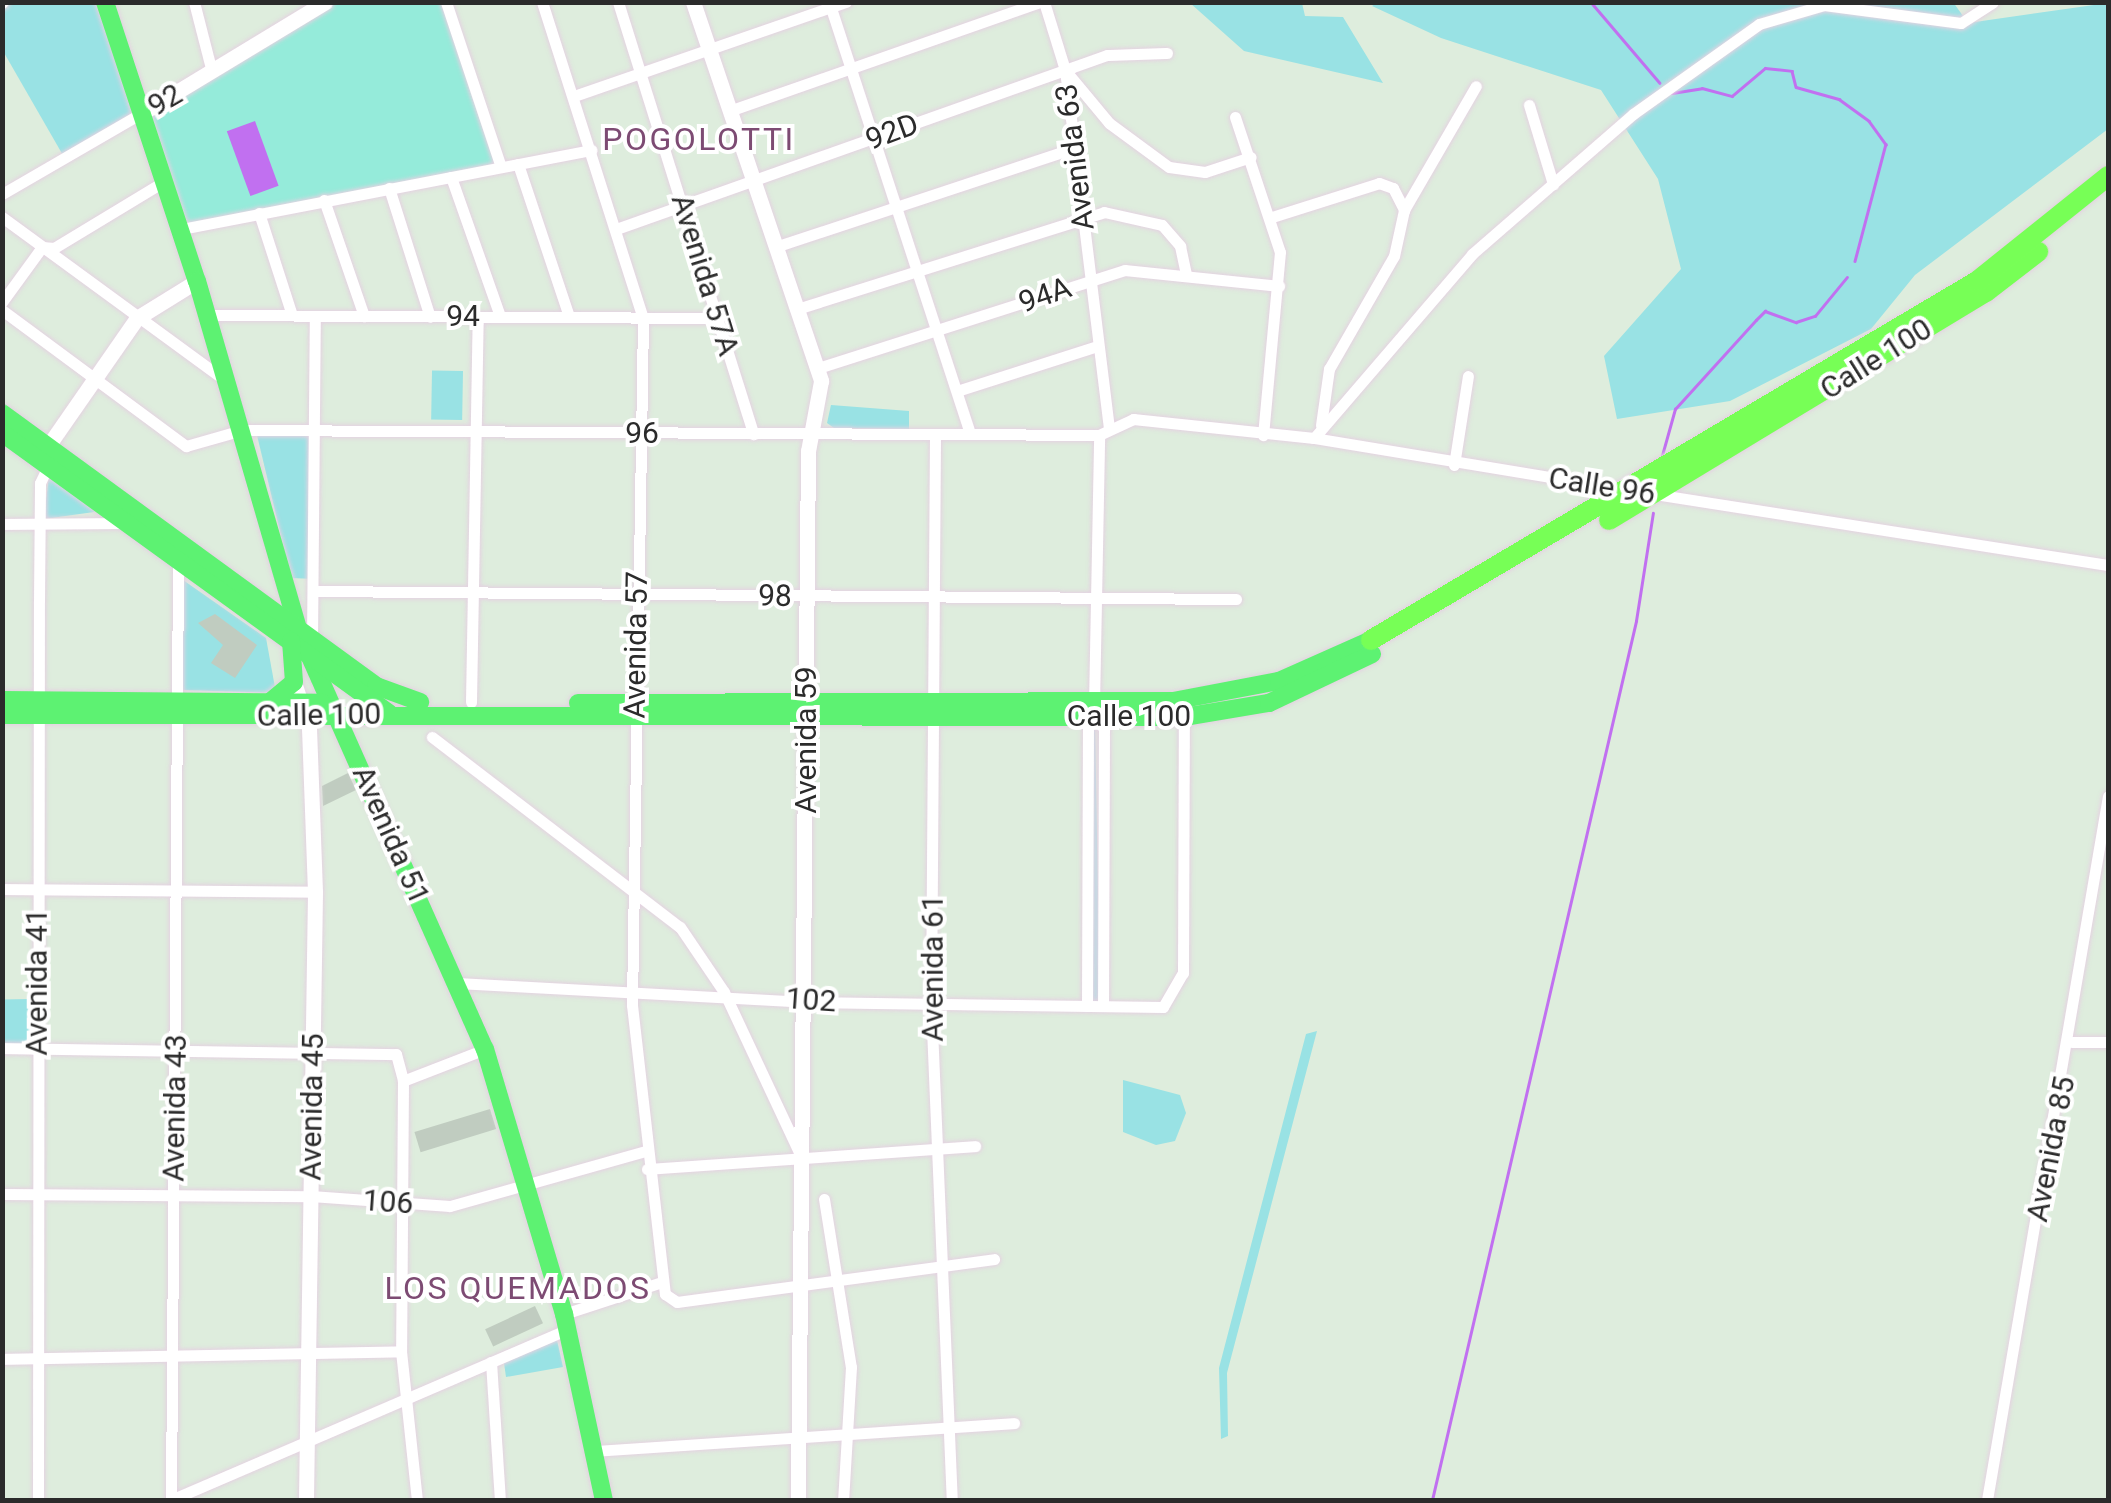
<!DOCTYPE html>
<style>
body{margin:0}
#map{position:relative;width:2111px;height:1503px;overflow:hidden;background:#deeddd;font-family:Roboto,sans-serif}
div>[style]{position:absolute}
.green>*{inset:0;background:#99e2e4;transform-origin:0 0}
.pitch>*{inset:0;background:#95ebda}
.water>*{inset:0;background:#c170f0;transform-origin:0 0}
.stream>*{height:2.5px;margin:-1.25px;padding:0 1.25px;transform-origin:1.25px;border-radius:1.25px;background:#c170f0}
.building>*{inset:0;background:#c0ccc0;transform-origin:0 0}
.roads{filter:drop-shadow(0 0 2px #e4d2e1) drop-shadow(0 0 2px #e4d2e1)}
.street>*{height:11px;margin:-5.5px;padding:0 5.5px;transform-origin:5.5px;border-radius:5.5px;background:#fff}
.secondary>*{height:15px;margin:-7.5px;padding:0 7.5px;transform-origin:7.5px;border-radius:7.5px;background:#fff}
.primary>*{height:18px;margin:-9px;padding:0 9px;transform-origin:9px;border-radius:9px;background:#5df272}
.highway>*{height:20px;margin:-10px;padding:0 10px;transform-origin:10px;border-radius:10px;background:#77ff56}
span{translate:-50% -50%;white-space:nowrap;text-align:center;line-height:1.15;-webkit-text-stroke:8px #fff;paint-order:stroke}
.street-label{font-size:30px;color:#2b2b2b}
.neighbourhood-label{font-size:32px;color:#7d4b73;letter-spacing:2.5px}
.frame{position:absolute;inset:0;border:5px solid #2b2b2b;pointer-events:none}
</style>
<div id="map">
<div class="green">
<div style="clip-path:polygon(1378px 2px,1953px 2px,1968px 23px,2108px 3px,2108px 129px,1915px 275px,1871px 329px,1730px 401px,1617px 419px,1604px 356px,1681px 269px,1658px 179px,1601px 90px,1441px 38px,1372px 6px)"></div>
<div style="clip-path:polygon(2px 3px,105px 3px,142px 113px,64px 157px,3px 51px)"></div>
<div style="clip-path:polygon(1190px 3px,1302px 3px,1305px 16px,1343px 17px,1383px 83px,1244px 51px)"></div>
<div style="left:463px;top:371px;width:49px;height:31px;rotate:91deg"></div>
<div style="clip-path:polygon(831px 405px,909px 411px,909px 429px,834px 428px,827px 423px)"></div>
<div style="clip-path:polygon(256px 431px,315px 432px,315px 579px,291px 578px)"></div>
<div style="clip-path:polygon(49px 475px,97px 508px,94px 512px,44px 519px)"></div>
<div style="clip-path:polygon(183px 580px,266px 638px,276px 693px,181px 690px)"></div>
<div style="clip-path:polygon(1095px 722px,1100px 1003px,1090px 1003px,1091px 728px)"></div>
<div style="left:31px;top:999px;width:45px;height:29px;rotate:89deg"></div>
<div style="clip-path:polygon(1317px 1031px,1227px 1373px,1228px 1436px,1221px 1439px,1219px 1368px,1306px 1034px)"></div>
<div style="clip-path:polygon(1123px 1080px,1180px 1095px,1186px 1113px,1175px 1141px,1156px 1145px,1123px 1132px)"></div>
<div style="clip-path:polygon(557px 1340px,563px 1367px,506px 1377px,504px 1363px)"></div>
</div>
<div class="pitch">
<div style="clip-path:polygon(325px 3px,446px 3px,501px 167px,181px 229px,142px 113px)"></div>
</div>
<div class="water">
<div style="left:255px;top:121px;width:69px;height:30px;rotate:70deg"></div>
</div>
<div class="stream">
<div style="left:1591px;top:2px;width:106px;rotate:49.6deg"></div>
<div style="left:1672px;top:93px;width:30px;rotate:-9deg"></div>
<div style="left:1702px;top:88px;width:31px;rotate:15deg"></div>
<div style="left:1732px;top:96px;width:43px;rotate:-40.3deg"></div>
<div style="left:1765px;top:68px;width:27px;rotate:6deg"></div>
<div style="left:1792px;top:71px;width:16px;rotate:76deg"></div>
<div style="left:1796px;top:87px;width:45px;rotate:15.6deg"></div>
<div style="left:1839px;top:99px;width:37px;rotate:36deg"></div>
<div style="left:1869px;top:121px;width:29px;rotate:54deg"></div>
<div style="left:1886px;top:144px;width:121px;rotate:104.8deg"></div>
<div style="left:1661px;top:459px;width:52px;rotate:-74.4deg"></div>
<div style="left:1675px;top:409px;width:120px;rotate:-47.7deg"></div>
<div style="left:1756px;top:320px;width:13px;rotate:-45deg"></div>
<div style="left:1765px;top:311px;width:33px;rotate:20deg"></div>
<div style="left:1796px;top:322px;width:20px;rotate:-18deg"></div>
<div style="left:1815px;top:316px;width:50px;rotate:-50.6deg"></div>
<div style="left:1432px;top:1500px;width:902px;rotate:-76.93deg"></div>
<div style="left:1636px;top:621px;width:109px;rotate:-81.1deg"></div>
</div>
<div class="building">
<div style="clip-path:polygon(215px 614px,257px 645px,235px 678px,211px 663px,223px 645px,198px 623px)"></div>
<div style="clip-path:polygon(348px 773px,356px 790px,323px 806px,322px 786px)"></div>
<div style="left:490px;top:1109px;width:21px;height:79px;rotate:73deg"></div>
<div style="left:535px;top:1306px;width:19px;height:55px;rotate:65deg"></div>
</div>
<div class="roads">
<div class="street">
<div style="left:194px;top:2px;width:72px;rotate:75.6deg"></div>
<div style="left:446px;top:2px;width:174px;rotate:71.6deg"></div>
<div style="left:542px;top:2px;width:332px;rotate:72.3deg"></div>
<div style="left:643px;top:318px;width:687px;rotate:90.92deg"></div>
<div style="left:632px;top:1005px;width:291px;rotate:83.5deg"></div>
<div style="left:665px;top:1294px;width:14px;rotate:34deg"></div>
<div style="left:677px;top:1302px;width:320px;rotate:-7.7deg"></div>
<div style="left:618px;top:2px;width:453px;rotate:72.6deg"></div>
<div style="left:829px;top:2px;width:453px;rotate:71.9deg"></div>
<div style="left:1044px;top:2px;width:71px;rotate:72.8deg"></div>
<div style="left:1065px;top:70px;width:361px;rotate:83deg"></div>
<div style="left:2px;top:3px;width:1px;rotate:-45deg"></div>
<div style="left:1065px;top:70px;width:69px;rotate:50.3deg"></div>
<div style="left:1109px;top:123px;width:74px;rotate:36.3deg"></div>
<div style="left:1169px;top:167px;width:36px;rotate:8deg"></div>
<div style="left:1205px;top:172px;width:48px;rotate:-18.1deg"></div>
<div style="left:574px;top:96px;width:288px;rotate:-19.1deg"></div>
<div style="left:1529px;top:105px;width:83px;rotate:73.1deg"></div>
<div style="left:729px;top:111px;width:330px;rotate:-19.3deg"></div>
<div style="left:1235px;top:117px;width:142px;rotate:71.6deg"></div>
<div style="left:1280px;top:252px;width:184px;rotate:95.3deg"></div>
<div style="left:518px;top:164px;width:160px;rotate:71.5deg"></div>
<div style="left:451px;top:177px;width:147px;rotate:70.6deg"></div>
<div style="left:389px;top:188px;width:135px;rotate:72.4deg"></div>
<div style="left:2px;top:194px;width:162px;rotate:-30.1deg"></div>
<div style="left:324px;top:200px;width:123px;rotate:71deg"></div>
<div style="left:259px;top:213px;width:107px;rotate:72.1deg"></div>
<div style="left:2px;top:217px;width:276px;rotate:36.2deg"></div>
<div style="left:1272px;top:217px;width:112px;rotate:-17.6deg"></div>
<div style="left:1379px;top:183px;width:15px;rotate:20deg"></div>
<div style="left:1393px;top:188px;width:25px;rotate:63deg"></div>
<div style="left:619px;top:228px;width:518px;rotate:-19.52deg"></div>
<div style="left:1107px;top:55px;width:60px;rotate:-1.9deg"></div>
<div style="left:181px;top:229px;width:418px;rotate:-10.9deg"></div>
<div style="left:775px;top:247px;width:312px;rotate:-18.3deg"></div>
<div style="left:2px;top:302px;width:68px;rotate:-54deg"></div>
<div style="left:42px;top:247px;width:12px;rotate:5deg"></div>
<div style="left:54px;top:248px;width:127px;rotate:-31.2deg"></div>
<div style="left:797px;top:309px;width:322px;rotate:-17.5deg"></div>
<div style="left:1104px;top:212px;width:59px;rotate:12.6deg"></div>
<div style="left:1162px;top:225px;width:28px;rotate:49deg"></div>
<div style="left:1180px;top:246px;width:29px;rotate:78deg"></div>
<div style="left:2px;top:310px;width:229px;rotate:36.5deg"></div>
<div style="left:186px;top:446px;width:58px;rotate:-15.9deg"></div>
<div style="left:242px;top:430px;width:857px;rotate:0.33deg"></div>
<div style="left:207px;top:315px;width:512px;rotate:0.34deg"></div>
<div style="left:818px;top:368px;width:322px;rotate:-17.7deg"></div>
<div style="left:1125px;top:270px;width:155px;rotate:5.9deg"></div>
<div style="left:960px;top:390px;width:141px;rotate:-17.8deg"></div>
<div style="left:1321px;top:425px;width:57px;rotate:-81.9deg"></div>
<div style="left:1329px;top:369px;width:130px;rotate:-60.1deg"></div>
<div style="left:1394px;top:256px;width:47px;rotate:-77.7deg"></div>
<div style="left:1404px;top:210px;width:143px;rotate:-59.9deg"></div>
<div style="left:935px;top:435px;width:569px;rotate:90.4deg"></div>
<div style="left:931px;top:1004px;width:496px;rotate:87.6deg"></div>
<div style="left:1099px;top:435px;width:38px;rotate:-25deg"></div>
<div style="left:1133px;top:419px;width:182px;rotate:6deg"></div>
<div style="left:1314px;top:438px;width:311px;rotate:9.4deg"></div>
<div style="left:1314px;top:438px;width:243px;rotate:-49.3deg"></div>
<div style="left:1472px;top:254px;width:213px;rotate:-41deg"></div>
<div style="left:1633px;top:114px;width:155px;rotate:-35.5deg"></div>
<div style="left:1759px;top:24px;width:68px;rotate:-16.3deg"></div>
<div style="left:1824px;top:5px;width:138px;rotate:7.5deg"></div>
<div style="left:1961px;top:23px;width:38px;rotate:-33deg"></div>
<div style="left:1454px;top:465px;width:90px;rotate:-81.1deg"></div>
<div style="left:1654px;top:494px;width:460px;rotate:8.9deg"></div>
<div style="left:2px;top:524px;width:121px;rotate:-0.5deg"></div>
<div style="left:314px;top:591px;width:922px;rotate:0.5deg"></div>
<div style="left:312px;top:641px;width:325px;rotate:-89.5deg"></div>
<div style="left:471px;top:702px;width:385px;rotate:-89deg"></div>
<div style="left:1094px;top:705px;width:270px;rotate:-88.9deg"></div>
<div style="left:432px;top:737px;width:312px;rotate:37.5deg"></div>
<div style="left:680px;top:927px;width:78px;rotate:55.9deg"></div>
<div style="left:724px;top:992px;width:179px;rotate:64.9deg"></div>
<div style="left:2px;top:889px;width:313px;rotate:0.5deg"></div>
<div style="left:457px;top:983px;width:349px;rotate:3.1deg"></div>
<div style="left:805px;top:1002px;width:358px;rotate:0.8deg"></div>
<div style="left:1163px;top:1007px;width:39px;rotate:-60deg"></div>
<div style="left:1183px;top:973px;width:256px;rotate:-89.8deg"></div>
<div style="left:1087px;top:1006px;width:279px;rotate:-89.8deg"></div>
<div style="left:1088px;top:727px;width:13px;rotate:-58deg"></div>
<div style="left:1095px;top:716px;width:16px;rotate:55deg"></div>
<div style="left:1104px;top:729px;width:277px;rotate:90.2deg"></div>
<div style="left:2072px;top:1042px;width:36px"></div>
<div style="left:2px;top:1048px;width:394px;rotate:0.9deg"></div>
<div style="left:396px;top:1054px;width:28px;rotate:75deg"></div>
<div style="left:403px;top:1081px;width:270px;rotate:90.4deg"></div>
<div style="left:401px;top:1351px;width:150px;rotate:83.9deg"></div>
<div style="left:403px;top:1081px;width:88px;rotate:-21.3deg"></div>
<div style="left:647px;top:1169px;width:329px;rotate:-4deg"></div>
<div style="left:2px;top:1194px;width:309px;rotate:0.4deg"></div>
<div style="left:311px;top:1196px;width:139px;rotate:4.1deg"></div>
<div style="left:450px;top:1206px;width:204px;rotate:-15.7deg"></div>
<div style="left:824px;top:1199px;width:170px;rotate:80.9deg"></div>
<div style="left:851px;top:1367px;width:133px;rotate:93.4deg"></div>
<div style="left:564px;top:1314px;width:103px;rotate:-18.1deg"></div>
<div style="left:2px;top:1359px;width:399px;rotate:-1.1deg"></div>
<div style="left:491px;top:1362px;width:138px;rotate:86.3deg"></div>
<div style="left:594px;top:1451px;width:421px;rotate:-3.8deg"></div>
<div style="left:38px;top:1500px;width:899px;rotate:-89.94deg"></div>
<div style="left:39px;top:601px;width:118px;rotate:-89.5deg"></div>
<div style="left:40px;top:483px;width:19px;rotate:-65deg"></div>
<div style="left:171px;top:1500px;width:939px;rotate:-89.57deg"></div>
<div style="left:171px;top:1500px;width:432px;rotate:-23.3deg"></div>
<div style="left:1987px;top:1500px;width:714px;rotate:-80.25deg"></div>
</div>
<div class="secondary">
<div style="left:693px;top:2px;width:400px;rotate:71.3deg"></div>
<div style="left:821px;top:381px;width:71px;rotate:100.5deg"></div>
<div style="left:808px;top:451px;width:1049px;rotate:90.55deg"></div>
<div style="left:142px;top:113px;width:214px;rotate:-31.2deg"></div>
<div style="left:41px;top:456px;width:168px;rotate:-55.2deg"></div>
<div style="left:137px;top:318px;width:70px;rotate:-31.7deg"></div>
<div style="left:294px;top:682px;width:48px;rotate:71.9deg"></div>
<div style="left:309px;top:728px;width:164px;rotate:87.9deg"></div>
<div style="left:315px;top:892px;width:608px;rotate:90.85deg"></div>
</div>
<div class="primary">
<div style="left:105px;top:2px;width:294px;rotate:71.8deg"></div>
<div style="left:197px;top:281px;width:366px;rotate:73.8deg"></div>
<div style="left:299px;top:632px;width:457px;rotate:66deg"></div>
<div style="left:485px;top:1049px;width:277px;rotate:73.4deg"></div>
<div style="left:564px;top:1314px;width:190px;rotate:77.9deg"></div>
<div style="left:2px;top:413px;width:463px;rotate:36.1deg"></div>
<div style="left:376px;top:686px;width:47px;rotate:20deg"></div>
<div style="left:2px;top:433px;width:478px;rotate:35.9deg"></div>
<div style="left:2px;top:700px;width:320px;rotate:0.5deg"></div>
<div style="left:270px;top:702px;width:31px;rotate:-40deg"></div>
<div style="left:294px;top:682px;width:41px;rotate:-94.2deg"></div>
<div style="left:578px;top:703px;width:595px;rotate:-0.19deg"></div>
<div style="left:1173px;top:701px;width:108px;rotate:-10.7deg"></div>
<div style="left:1279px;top:681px;width:101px;rotate:-24deg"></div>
<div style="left:2px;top:715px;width:1182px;rotate:0.1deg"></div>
<div style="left:1184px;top:717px;width:86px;rotate:-9.4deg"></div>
<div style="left:1269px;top:703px;width:114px;rotate:-25.4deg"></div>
</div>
<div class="highway">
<div style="left:1609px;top:520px;width:441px;rotate:-31.2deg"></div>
<div style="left:1986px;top:292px;width:66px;rotate:-37.6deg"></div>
<div style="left:1371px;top:640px;width:704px;rotate:-30.64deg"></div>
<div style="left:1977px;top:281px;width:168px;rotate:-38.7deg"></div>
</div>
</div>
<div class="street-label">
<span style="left:165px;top:100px;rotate:-30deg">92</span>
<span style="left:892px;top:132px;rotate:-20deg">92D</span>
<span style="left:1075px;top:157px;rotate:-97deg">Avenida 63</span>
<span style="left:705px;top:275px;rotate:73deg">Avenida 57A</span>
<span style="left:1045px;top:295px;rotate:-19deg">94A</span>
<span style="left:463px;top:316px">94</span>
<span style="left:1876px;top:359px;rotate:-32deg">Calle 100</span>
<span style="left:642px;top:433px">96</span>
<span style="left:1602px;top:486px;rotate:9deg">Calle 96</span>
<span style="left:775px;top:596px;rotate:1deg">98</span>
<span style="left:636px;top:645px;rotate:-89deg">Avenida 57</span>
<span style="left:319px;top:715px;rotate:-1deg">Calle 100</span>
<span style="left:1129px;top:716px">Calle 100</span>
<span style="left:806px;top:740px;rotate:-90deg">Avenida 59</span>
<span style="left:391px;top:835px;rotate:66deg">Avenida 51</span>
<span style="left:933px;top:968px;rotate:-90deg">Avenida 61</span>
<span style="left:37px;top:982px;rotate:-90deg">Avenida 41</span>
<span style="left:811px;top:1000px;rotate:4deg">102</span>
<span style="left:312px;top:1107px;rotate:-89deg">Avenida 45</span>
<span style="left:175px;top:1108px;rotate:-89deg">Avenida 43</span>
<span style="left:2051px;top:1149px;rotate:-79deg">Avenida 85</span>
<span style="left:388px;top:1202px;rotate:4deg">106</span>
</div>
<div class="neighbourhood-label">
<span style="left:699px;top:139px">POGOLOTTI</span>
<span style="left:518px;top:1288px">LOS QUEMADOS</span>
</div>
<div class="frame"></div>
</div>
